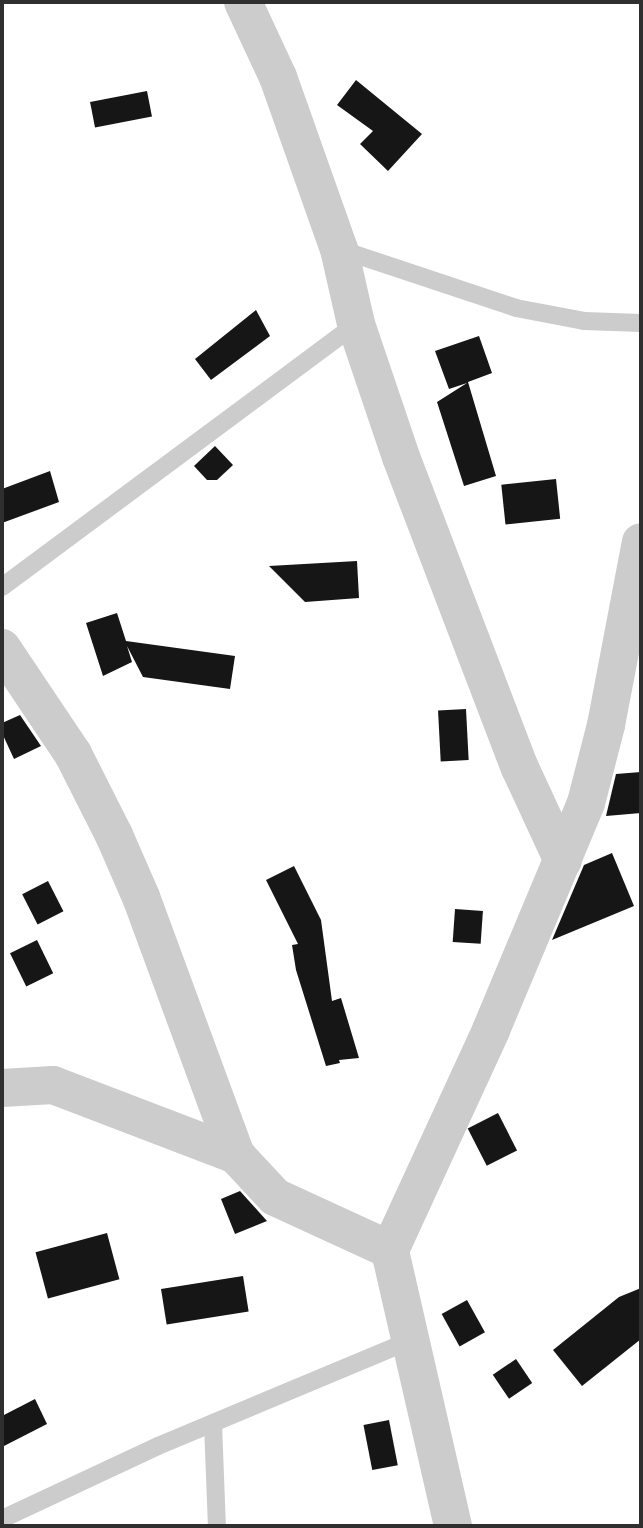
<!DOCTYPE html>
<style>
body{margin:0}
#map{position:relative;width:643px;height:1528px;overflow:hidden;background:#fff;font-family:"Noto Sans",sans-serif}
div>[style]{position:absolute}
.building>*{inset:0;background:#161616;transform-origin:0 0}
.service>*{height:18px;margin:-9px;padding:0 9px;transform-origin:9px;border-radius:9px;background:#ccc}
.minor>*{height:38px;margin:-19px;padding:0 19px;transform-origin:19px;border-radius:19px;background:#ccc}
span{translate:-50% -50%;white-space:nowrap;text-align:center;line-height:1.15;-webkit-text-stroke:8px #fff;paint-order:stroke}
.frame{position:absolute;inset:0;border:4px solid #2f2f2f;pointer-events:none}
</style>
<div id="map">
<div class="building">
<div style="clip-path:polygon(356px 80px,422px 134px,388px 171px,360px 144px,373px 131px,337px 105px)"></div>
<div style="left:147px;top:91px;width:26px;height:58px;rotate:79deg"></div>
<div style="clip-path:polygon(256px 310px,270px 336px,211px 380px,195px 359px)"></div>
<div style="clip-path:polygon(479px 336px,492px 373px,468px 382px,496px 476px,464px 486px,437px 402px,467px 383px,449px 389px,435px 351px)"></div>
<div style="clip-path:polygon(215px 446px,233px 465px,217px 480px,207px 480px,194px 466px)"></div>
<div style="clip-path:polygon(50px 471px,59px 502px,2px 523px,2px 489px)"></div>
<div style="left:556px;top:479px;width:40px;height:55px;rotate:84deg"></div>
<div style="clip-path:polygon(357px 561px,359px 598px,305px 602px,269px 566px)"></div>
<div style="clip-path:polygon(117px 613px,126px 641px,235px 656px,230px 689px,143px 677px,127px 646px,132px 662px,103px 676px,86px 623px)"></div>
<div style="left:466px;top:709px;width:51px;height:28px;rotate:87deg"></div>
<div style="clip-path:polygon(20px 715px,41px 746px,14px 759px,2px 733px,2px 723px)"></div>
<div style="clip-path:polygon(641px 772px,641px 813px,606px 816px,616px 774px)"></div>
<div style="clip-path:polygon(612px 853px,634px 906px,552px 940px,584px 865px)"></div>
<div style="clip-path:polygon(294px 866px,321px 920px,332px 1001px,341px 998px,359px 1058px,339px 1060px,340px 1063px,326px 1066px,296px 970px,292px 945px,298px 944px,266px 880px)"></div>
<div style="left:48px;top:881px;width:34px;height:29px;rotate:63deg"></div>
<div style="left:455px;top:909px;width:28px;height:33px;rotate:4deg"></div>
<div style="left:37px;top:940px;width:37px;height:30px;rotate:64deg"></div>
<div style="left:498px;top:1113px;width:42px;height:34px;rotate:63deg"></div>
<div style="clip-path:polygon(240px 1191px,267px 1221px,235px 1234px,221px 1199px)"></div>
<div style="left:107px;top:1233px;width:48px;height:74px;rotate:75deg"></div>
<div style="left:243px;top:1276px;width:36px;height:83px;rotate:81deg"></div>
<div style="clip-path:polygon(641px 1288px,641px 1339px,582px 1386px,553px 1350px,619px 1297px)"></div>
<div style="left:467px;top:1300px;width:37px;height:29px;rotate:61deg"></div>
<div style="left:516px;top:1359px;width:29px;height:28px;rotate:56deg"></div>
<div style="clip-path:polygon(35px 1399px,47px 1424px,2px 1447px,2px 1416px)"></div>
<div style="left:389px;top:1420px;width:46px;height:26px;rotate:79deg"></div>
</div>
<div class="service">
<div style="left:339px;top:249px;width:187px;rotate:18.4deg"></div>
<div style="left:516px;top:308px;width:69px;rotate:10.8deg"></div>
<div style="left:584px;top:321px;width:57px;rotate:2deg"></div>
<div style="left:2px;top:587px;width:441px;rotate:-36.6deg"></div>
<div style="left:213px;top:1424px;width:102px;rotate:87.8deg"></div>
<div style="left:2px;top:1519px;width:172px;rotate:-25.1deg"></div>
<div style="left:158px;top:1446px;width:274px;rotate:-22.7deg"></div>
</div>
<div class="minor">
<div style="left:243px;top:2px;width:83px;rotate:65deg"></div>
<div style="left:278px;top:77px;width:182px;rotate:70.5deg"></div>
<div style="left:339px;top:249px;width:77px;rotate:77.2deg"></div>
<div style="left:356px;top:324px;width:140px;rotate:71.3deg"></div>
<div style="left:401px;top:457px;width:333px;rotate:69.1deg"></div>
<div style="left:520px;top:768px;width:102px;rotate:65.2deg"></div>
<div style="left:2px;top:648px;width:128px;rotate:56.2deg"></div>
<div style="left:73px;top:754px;width:91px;rotate:63.2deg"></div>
<div style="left:114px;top:835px;width:68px;rotate:66.5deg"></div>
<div style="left:141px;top:897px;width:275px;rotate:69.8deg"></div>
<div style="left:236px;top:1155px;width:57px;rotate:47.1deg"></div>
<div style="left:275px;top:1197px;width:127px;rotate:24.7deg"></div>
<div style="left:2px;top:1088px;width:51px;rotate:-3.4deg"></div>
<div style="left:53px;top:1085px;width:196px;rotate:20.9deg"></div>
<div style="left:453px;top:1526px;width:283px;rotate:-102.9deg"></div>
<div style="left:390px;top:1250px;width:242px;rotate:-65.3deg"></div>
<div style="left:491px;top:1030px;width:246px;rotate:-67.3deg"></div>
<div style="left:586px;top:803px;width:81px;rotate:-75.6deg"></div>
<div style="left:606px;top:725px;width:186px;rotate:-79.2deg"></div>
</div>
<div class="frame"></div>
</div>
